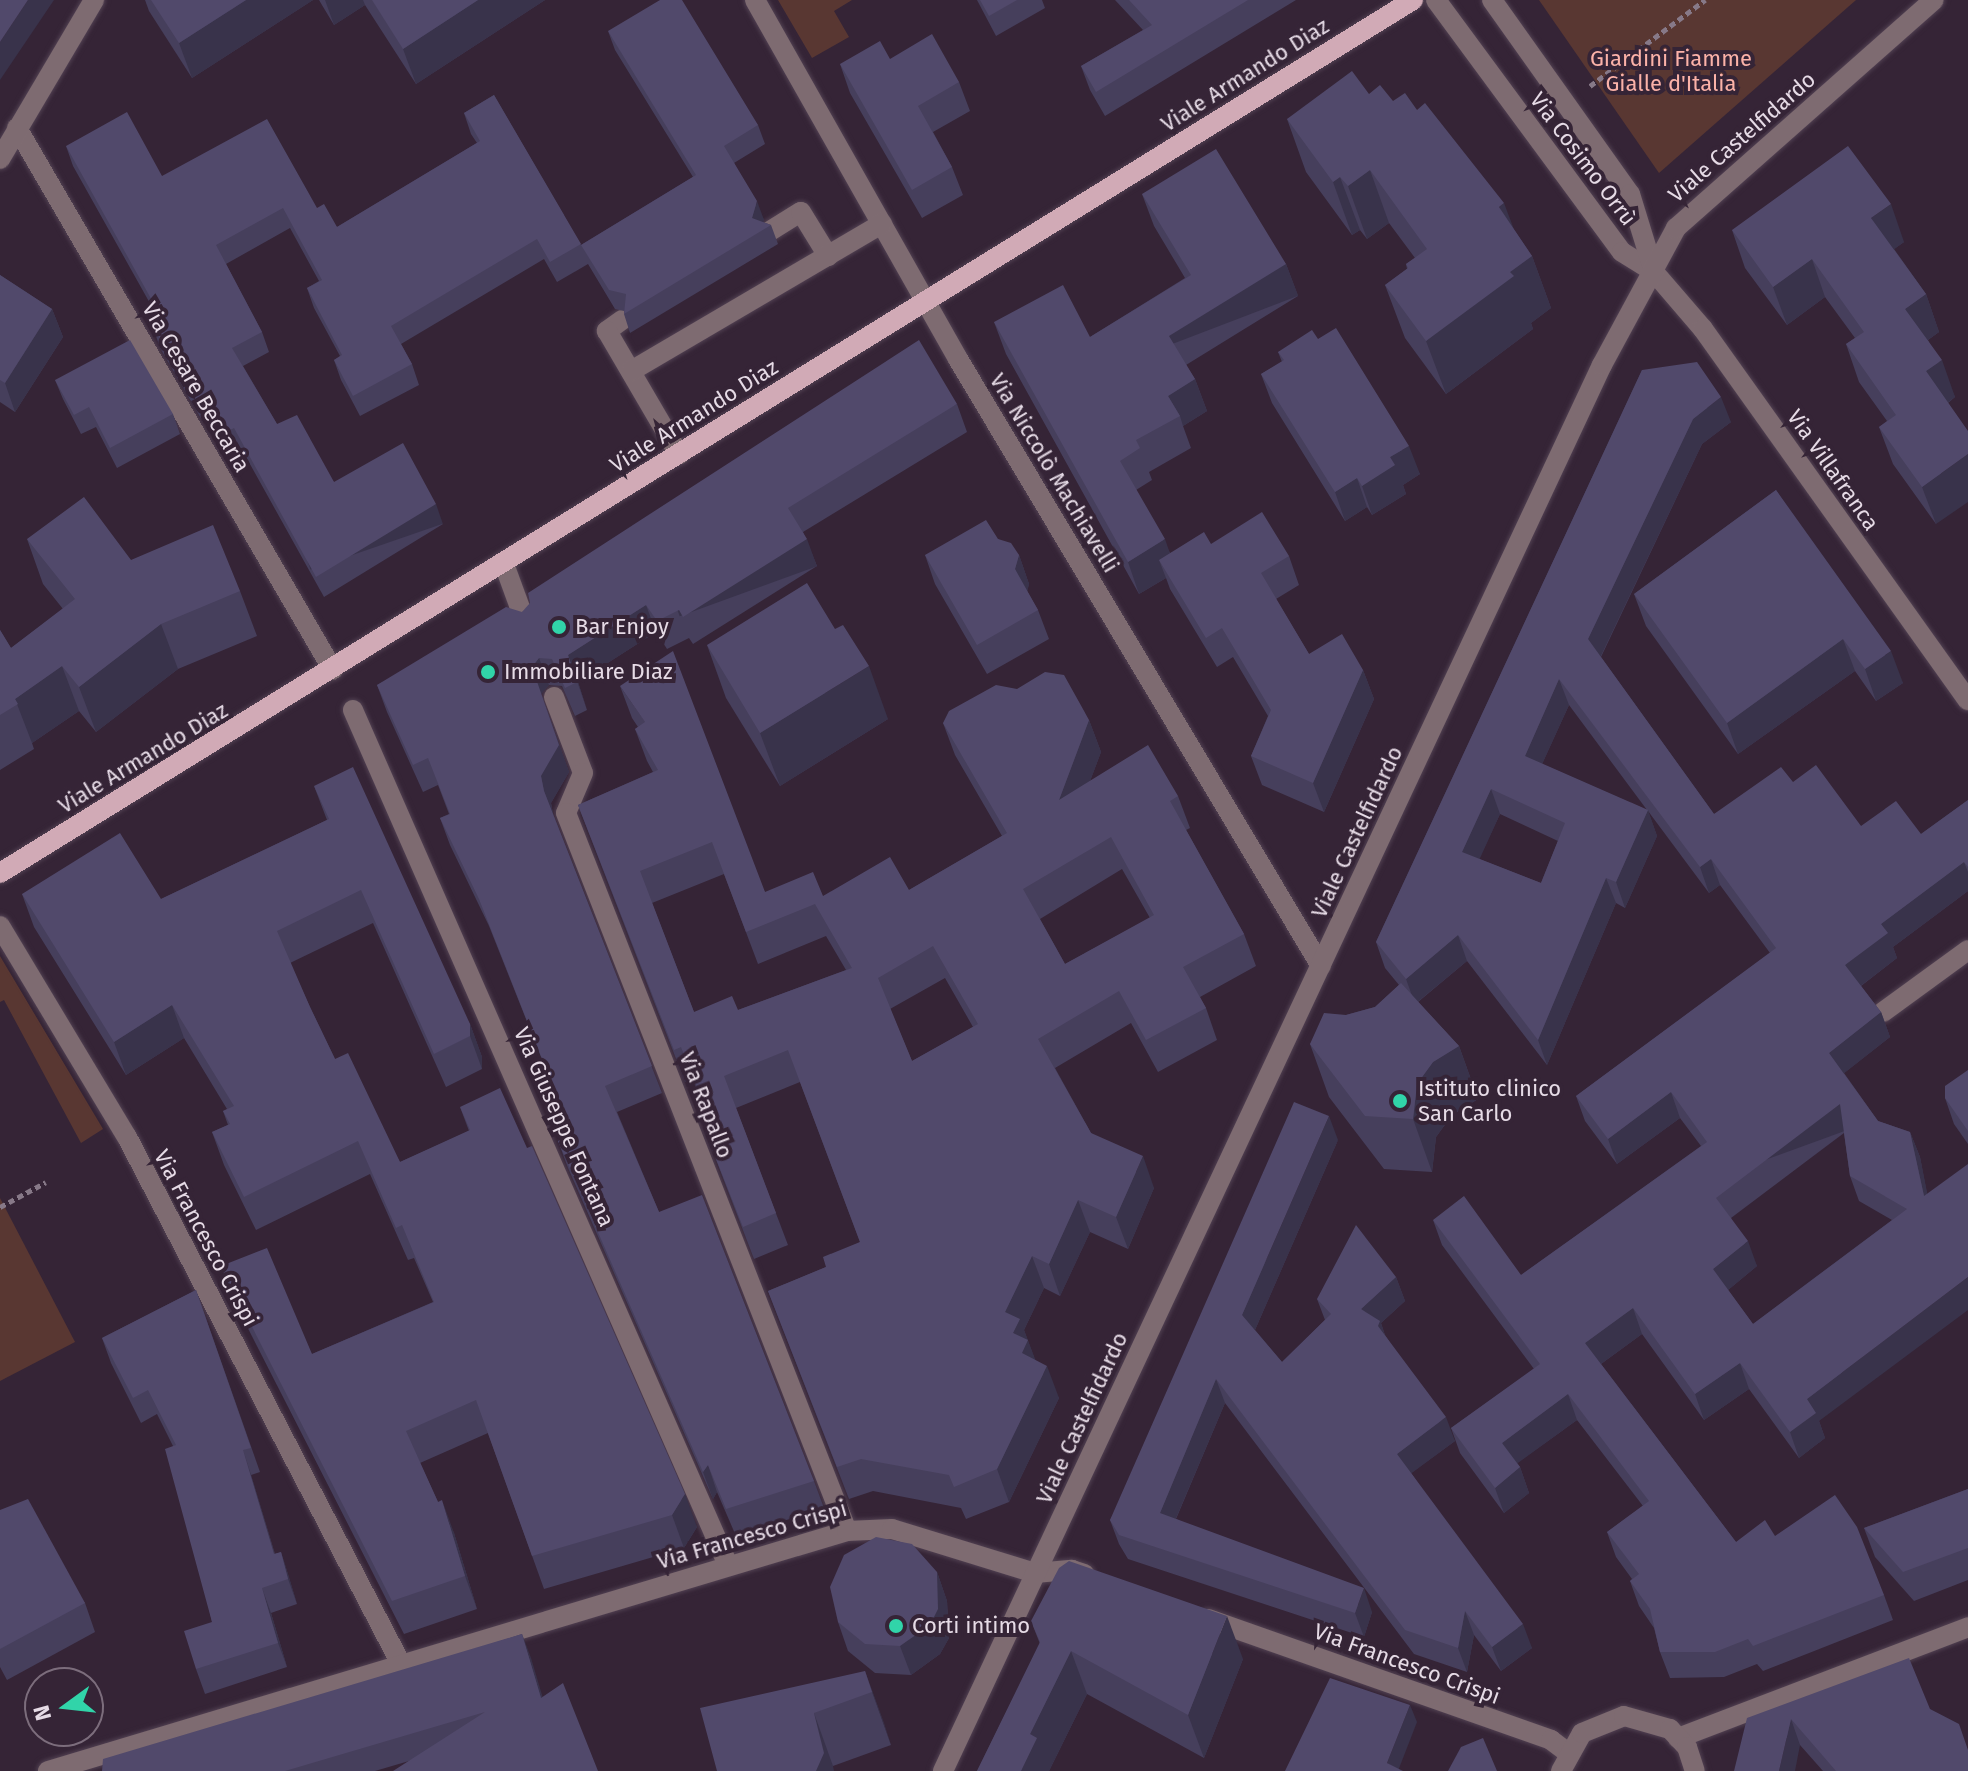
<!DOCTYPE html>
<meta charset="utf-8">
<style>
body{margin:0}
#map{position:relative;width:1968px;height:1771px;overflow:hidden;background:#352436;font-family:"Fira Sans",sans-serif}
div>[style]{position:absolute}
.green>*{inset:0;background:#593732}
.path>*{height:5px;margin-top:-2.5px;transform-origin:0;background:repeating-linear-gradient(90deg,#877988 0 6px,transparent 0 10px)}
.roads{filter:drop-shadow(0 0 2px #514152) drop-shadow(0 0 2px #514152)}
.minor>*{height:20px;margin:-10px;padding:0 10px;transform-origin:10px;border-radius:10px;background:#7e6b71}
.major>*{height:20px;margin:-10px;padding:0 10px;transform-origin:10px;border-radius:10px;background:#d1aab6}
.wall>*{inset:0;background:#463f5c}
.shaded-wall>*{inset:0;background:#39334b;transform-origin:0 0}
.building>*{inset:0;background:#51496b}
.dots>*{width:22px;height:22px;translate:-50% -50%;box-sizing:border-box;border:4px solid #352436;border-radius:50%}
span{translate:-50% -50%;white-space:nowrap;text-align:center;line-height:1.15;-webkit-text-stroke:8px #352436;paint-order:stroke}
.park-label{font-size:22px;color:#fbb2a8}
.street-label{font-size:22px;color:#e6dbe6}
.poi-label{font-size:22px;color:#e6dbe6}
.left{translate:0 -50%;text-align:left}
.north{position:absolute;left:24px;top:1667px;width:80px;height:80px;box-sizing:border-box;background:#352436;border:2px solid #7c6d7c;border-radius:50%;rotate:255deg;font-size:22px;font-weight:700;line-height:32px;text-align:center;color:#e6dbe6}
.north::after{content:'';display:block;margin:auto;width:28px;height:36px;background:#31d4a9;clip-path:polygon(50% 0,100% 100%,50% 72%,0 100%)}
</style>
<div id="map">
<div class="green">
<div style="clip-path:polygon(778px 0,852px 0,834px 11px,849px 37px,812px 58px)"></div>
<div style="clip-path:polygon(1539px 0,1856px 0,1659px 173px)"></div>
<div style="clip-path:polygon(0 956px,103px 1129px,81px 1143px,4px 1000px,0 1002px)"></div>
<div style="clip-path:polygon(0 1198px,75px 1342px,0 1381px)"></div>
</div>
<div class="path">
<div style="left:1590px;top:86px;width:144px;rotate:-36.8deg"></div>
<div style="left:0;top:1207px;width:52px;rotate:-28.5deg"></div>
</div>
<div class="roads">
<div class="minor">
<div style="left:755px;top:0;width:412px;rotate:60.5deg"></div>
<div style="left:958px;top:359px;width:707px;rotate:59.12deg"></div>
<div style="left:1436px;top:0;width:313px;rotate:53.6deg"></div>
<div style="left:1622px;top:252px;width:38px;rotate:32deg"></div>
<div style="left:1654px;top:272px;width:75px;rotate:49.3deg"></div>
<div style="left:1703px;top:329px;width:456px;rotate:54.5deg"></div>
<div style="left:1492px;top:0;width:238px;rotate:54.6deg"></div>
<div style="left:1630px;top:194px;width:82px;rotate:72.9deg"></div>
<div style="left:17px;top:128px;width:627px;rotate:59.76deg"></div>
<div style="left:0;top:159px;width:185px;rotate:-59.4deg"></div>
<div style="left:770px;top:231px;width:36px;rotate:-32deg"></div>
<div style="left:801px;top:212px;width:52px;rotate:58.5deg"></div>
<div style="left:622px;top:320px;width:19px;rotate:144deg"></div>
<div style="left:607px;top:331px;width:143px;rotate:59.7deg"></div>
<div style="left:631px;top:371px;width:291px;rotate:-30.4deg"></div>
<div style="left:504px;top:564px;width:67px;rotate:69.9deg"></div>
<div style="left:554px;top:697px;width:81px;rotate:69.1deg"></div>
<div style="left:583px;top:773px;width:43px;rotate:113deg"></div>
<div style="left:566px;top:813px;width:771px;rotate:68.63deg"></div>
<div style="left:353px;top:710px;width:934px;rotate:66.32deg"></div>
<div style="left:0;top:926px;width:246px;rotate:59deg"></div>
<div style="left:127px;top:1137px;width:594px;rotate:62.53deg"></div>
<div style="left:1883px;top:1012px;width:105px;rotate:-36.1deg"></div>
<div style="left:1208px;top:1619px;width:364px;rotate:19.4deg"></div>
<div style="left:1551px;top:1740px;width:20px;rotate:37deg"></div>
<div style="left:1678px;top:1738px;width:311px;rotate:-20.9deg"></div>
<div style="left:48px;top:1771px;width:834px;rotate:-16.72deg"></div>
<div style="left:847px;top:1531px;width:45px;rotate:-2.5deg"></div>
<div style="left:892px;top:1529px;width:150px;rotate:17.1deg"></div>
<div style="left:1035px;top:1573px;width:37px;rotate:-5deg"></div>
<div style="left:1072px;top:1570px;width:13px;rotate:18deg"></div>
<div style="left:943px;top:1771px;width:1553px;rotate:-64.89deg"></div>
<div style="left:1602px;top:365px;width:156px;rotate:-61.6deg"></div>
<div style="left:1676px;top:228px;width:344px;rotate:-41.5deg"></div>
<div style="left:1561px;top:1771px;width:43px;rotate:-61.1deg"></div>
<div style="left:1582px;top:1733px;width:45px;rotate:-22deg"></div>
<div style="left:1624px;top:1716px;width:48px;rotate:15.8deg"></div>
<div style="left:1670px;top:1729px;width:25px;rotate:47deg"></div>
<div style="left:1687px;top:1747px;width:25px;rotate:72deg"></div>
</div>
<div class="major">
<div style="left:0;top:873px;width:1661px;rotate:-31.71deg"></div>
</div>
</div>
<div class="wall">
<div style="clip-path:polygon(145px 0,313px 0,192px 78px,149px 11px)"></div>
<div style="clip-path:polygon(319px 0,545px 0,416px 84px,365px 5px,334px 25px)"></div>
<div style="clip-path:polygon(977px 0,1042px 0,1045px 8px,996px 36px)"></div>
<div style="clip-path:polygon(1115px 0,1296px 0,1105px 116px,1090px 90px,1081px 66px,1143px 30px)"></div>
<div style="clip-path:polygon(608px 31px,758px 125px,765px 144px,734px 163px,764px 220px,763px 222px,771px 225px,778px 244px,630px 333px,624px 314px,624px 311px,615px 309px,588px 264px,557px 282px,544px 259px,401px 344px,412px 364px,419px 385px,360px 416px,341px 380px,334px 360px,340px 356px,314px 308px,307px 288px,319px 281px,290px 228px,226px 264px,262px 332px,269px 352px,243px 366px,277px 424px,334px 482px,443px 524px,324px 597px,241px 448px,235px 451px,215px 416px,203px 422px,160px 348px,153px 327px,161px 323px,73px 166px,66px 146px,162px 176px,317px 208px,337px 227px,477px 143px,471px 134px,464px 113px,494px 95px,581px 245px,693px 177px,615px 50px)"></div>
<div style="clip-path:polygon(890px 59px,959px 82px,970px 111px,933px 132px,952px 167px,963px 195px,922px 218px,850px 93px,840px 64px)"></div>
<div style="clip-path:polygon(1369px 94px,1417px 110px,1513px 228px,1532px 256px,1551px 308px,1531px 323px,1533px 329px,1446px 394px,1405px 338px,1385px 285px,1407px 269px,1406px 264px,1415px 258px,1389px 223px,1367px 239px,1360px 230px,1352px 235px,1306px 172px,1287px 119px)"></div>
<div style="clip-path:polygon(1142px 194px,1286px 264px,1298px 296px,1186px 365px,1195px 379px,1207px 411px,1183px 426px,1191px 448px,1149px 472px,1152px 480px,1136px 490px,1170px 553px,1211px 544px,1289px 556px,1299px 585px,1276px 599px,1309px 654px,1363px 670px,1374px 699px,1324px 812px,1262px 785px,1251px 756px,1268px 716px,1233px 657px,1217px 667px,1170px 589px,1166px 578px,1139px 594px,1006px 354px,994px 322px,1090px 337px,1185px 278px,1154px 226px)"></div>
<div style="clip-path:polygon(1732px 230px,1904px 242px,1894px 249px,1926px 294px,1939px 332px,1928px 340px,1955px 397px,1948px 403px,1936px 524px,1893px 464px,1879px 427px,1887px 421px,1859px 382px,1846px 344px,1855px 338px,1825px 297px,1787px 325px,1745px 268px)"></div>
<div style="clip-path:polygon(0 275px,52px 309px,63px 337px,15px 412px,0 402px)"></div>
<div style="clip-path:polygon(1318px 339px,1420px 474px,1403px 485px,1406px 494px,1372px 515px,1367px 507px,1345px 521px,1272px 403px,1261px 374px,1282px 362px,1278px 352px)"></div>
<div style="clip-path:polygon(evenodd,1642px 370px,1731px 422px,1702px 444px,1601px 657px,1714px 814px,1793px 782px,1861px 826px,1921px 834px,1968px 800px,1968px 891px,1893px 947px,1897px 958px,1861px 986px,1881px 1012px,1890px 1037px,1844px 1073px,1878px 1121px,1910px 1132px,1920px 1157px,1927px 1194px,1819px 1421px,1825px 1438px,1799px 1458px,1749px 1389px,1704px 1420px,1642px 1334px,1601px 1364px,1736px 1542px,1775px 1536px,1884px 1595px,1893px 1620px,1763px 1671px,1757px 1664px,1724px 1677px,1670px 1678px,1660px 1652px,1654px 1628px,1639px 1606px,1630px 1581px,1632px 1579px,1616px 1557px,1607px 1532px,1643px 1506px,1577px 1420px,1517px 1463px,1520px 1467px,1529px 1493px,1504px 1513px,1460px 1453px,1451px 1428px,1534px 1369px,1442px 1245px,1433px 1220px,1521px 1275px,1701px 1146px,1680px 1118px,1617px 1164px,1585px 1121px,1576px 1096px,1770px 953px,1720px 885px,1709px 893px,1648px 811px,1657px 836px,1625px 908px,1616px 903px,1547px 1065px,1467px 961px,1418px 1002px,1459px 1046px,1478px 1099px,1452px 1115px,1436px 1137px,1432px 1172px,1384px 1169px,1329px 1097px,1310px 1044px,1346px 1015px,1375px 1007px,1399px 985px,1385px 968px,1376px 942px,1642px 370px,1569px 705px,1647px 810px,1542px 764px,1569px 705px,1642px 370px,1500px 814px,1558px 841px,1541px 883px,1479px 859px,1500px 814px,1642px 370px,1844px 1133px,1850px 1176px,1859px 1201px,1892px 1220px,1753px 1324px,1728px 1290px,1757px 1266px,1731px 1218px,1844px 1133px)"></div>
<div style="clip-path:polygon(55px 380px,173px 414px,180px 434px,117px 468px,96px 427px,81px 434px,63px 399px)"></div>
<div style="clip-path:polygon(957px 404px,967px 432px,803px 532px,817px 566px,693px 644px,689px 638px,667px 649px,656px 632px,578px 682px,587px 710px,575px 716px,562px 686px,549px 685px,541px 694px,569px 772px,551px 803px,553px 814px,662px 1093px,617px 1112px,659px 1212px,814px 1481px,824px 1508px,736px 1536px,717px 1492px,713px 1499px,568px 1168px,558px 1141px,572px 1135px,489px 926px,450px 845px,440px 818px,449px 814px,438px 785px,423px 792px,387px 712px,377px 685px,522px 612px)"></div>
<div style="clip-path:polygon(1776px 490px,1903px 683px,1876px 701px,1855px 671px,1738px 754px,1646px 626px,1634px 594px)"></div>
<div style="clip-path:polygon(27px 539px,131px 560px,240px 591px,257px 636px,178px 669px,96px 732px,79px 711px,32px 743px,34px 749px,0 770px,0 630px,11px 648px,63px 609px,43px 584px)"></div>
<div style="clip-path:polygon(998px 539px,1019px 555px,1029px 584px,1027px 591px,1038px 610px,1049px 639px,987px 674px,935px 584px,925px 555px)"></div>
<div style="clip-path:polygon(707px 645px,888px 719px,780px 786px,726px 698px)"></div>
<div style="clip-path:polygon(evenodd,620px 686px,765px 892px,823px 896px,909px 890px,1002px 836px,955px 755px,943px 723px,1089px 720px,1101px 752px,1090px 781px,1178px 796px,1190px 828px,1186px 830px,1244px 934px,1256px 966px,1200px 997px,1206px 1008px,1217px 1040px,1158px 1072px,1131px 1023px,1055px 1068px,1091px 1133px,1154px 1188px,1128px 1249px,1090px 1232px,1060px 1296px,1044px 1288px,1024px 1330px,1035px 1360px,1059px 1398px,1009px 1502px,966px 1519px,961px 1508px,873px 1491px,849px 1499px,768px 1291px,826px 1267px,860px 1242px,800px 1082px,736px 1108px,788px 1245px,754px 1259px,705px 1131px,711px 1128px,692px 1079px,685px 1082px,578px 805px,653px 772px,647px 761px,635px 729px,638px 727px,632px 718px,620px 686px,1122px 869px,1150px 918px,1065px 964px,1040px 919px,1122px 869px,620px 686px,724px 874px,758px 964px,826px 936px,846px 970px,738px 1010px,694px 1012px,652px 903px,724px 874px,620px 686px,945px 978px,973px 1027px,912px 1061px,890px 1009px,945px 978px)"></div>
<div style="clip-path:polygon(314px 786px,470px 1024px,482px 1057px,482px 1069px,446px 1087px,373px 923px,290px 963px,310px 1007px,335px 1059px,400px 1162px,469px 1131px,460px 1107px,697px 1527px,684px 1548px,544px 1589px,488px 1433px,420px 1463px,438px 1502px,454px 1533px,477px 1609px,404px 1634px,233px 1299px,221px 1266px,312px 1354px,433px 1302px,414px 1258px,408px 1260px,370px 1174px,256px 1230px,224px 1165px,212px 1132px,228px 1125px,223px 1111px,227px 1109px,184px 1038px,126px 1075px,34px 927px,22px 894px,161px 899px,327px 820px)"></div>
<div style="clip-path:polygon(1968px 1070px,1968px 1144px,1954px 1124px,1945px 1098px)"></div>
<div style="clip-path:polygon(1338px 1140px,1255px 1330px,1282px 1362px,1325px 1320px,1317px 1299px,1396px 1277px,1405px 1301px,1381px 1323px,1385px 1335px,1455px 1441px,1411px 1473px,1532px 1648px,1501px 1671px,1474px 1635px,1467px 1672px,1414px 1654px,1225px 1403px,1176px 1519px,1372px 1612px,1364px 1637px,1128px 1559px,1119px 1544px,1110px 1520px)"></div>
<div style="clip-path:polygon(196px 1290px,260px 1472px,251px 1475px,275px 1554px,281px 1552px,297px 1604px,271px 1613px,287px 1667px,205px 1694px,196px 1669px,212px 1622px,173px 1446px,157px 1414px,141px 1423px,111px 1363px,102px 1338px)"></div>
<div style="clip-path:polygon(1968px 1489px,1968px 1580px,1914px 1601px,1875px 1557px,1864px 1528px)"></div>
<div style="clip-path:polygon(0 1510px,85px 1603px,95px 1632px,7px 1680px,0 1667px)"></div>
<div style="clip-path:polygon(937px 1572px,947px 1601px,949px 1638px,940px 1654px,911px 1675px,875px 1673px,848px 1651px,838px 1622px)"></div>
<div style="clip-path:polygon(1031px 1621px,1243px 1659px,1204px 1758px,1087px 1694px,1049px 1771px,977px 1771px,1040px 1644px)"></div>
<div style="clip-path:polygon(522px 1634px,542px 1697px,409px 1761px,375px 1771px,102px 1771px)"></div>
<div style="clip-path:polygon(865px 1671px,891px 1745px,833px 1766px,717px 1771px)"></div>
<div style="clip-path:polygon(1930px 1709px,1968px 1771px,1823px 1771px,1800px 1745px,1747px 1718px)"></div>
</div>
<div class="shaded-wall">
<div style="clip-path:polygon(28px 0,54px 0,0 80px,0 42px)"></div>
<div style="clip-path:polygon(246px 0,313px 0,192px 78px,179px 43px)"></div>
<div style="clip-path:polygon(325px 0,363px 0,365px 5px,334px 25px)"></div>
<div style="clip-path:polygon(478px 0,545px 0,416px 84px,403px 49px)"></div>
<div style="clip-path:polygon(1370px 170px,1389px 223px,1367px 239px,1348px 186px)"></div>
<div style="clip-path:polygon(1340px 177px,1360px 230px,1352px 235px,1333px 182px)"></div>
<div style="clip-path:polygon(757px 201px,764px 220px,760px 231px,752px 218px)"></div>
<div style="clip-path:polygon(1504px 203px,1524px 256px,1499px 207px)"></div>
<div style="clip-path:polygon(1891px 204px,1904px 242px,1885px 256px,1871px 218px)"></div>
<div style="clip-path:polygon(1532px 256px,1551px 308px,1531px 323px,1533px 329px,1446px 394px,1426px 341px,1510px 272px)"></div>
<div style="clip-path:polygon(1812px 259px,1825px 297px,1787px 325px,1773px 287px)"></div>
<div style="left:1286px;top:264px;width:34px;height:137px;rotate:69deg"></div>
<div style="clip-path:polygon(1926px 294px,1939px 332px,1919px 346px,1905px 309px)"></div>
<div style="clip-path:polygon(52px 309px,63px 337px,15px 412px,5px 383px)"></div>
<div style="clip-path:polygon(1942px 360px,1955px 397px,1939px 409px,1926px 371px)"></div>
<div style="clip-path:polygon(1195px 379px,1207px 411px,1183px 426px,1180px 416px,1168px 396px)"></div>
<div style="clip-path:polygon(1721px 397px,1731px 422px,1702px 444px,1597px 664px,1588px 639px,1693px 419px)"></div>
<div style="clip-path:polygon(1409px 446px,1420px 474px,1403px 485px,1406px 494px,1372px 515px,1362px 486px,1390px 457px)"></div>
<div style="clip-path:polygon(1968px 454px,1968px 502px,1936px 524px,1922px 487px)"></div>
<div style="clip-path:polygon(1357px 478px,1367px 507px,1345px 521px,1335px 492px)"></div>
<div style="left:436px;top:504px;width:21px;height:140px;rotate:71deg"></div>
<div style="left:807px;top:539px;width:29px;height:146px;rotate:70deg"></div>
<div style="clip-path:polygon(1165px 539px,1176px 571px,1159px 560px,1166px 578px,1139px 594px,1128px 562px)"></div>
<div style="clip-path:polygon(1019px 555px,1029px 584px,1026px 598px,1015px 569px)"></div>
<div style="clip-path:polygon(646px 605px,656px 632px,578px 682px,587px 710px,568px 655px)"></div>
<div style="clip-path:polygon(161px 624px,178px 669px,96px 732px,79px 687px)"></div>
<div style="clip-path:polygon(1843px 639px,1855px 671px,1738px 754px,1727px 723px)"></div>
<div style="clip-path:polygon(1891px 651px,1903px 683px,1876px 701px,1865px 669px)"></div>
<div style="clip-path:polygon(539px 658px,549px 685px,541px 694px,569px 772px,551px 803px,554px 818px,544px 791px,541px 776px,532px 667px)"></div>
<div style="clip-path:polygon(62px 666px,79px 711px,32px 743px,15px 699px)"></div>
<div style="clip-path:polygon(869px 666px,888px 719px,780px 786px,760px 733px)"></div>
<div style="clip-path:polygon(1363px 670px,1374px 699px,1324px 812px,1313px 783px)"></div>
<div style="clip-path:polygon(1559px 679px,1569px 705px,1534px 782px,1525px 756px)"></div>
<div style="clip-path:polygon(1089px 720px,1101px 752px,1071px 832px,1059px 800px)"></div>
<div style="clip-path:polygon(1491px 789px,1500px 814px,1471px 878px,1462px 852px)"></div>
<div style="clip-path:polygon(1648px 810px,1657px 836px,1625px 908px,1616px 882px)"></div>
<div style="clip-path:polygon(1711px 859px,1720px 885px,1709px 893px,1700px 867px)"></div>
<div style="clip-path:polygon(1964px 862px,1968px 872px,1968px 891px,1893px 947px,1897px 958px,1854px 991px,1845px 965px,1881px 924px)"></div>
<div style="clip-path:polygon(1606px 878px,1616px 903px,1547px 1065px,1538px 1040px)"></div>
<div style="clip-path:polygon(1458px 935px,1467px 961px,1415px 1004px,1406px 979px)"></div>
<div style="clip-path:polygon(172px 1005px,184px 1038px,126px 1075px,114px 1042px)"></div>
<div style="clip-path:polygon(1881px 1012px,1890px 1037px,1838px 1078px,1829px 1053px)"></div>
<div style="clip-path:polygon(470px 1024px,482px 1057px,482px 1069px,470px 1036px)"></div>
<div style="clip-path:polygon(1459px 1046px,1478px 1099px,1452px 1115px,1436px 1137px,1432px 1172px,1413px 1119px,1417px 1084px,1433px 1062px)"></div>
<div style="clip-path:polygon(1671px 1092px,1680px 1118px,1617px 1164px,1608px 1139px)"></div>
<div style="left:1840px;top:1104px;width:27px;height:156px;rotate:70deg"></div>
<div style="clip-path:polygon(1329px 1116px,1338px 1140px,1251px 1339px,1242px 1315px)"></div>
<div style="clip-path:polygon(1910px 1132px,1920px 1157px,1933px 1222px,1924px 1196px)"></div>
<div style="clip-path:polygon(1143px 1156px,1154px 1188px,1128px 1249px,1116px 1217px)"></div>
<div style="clip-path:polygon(1078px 1200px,1090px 1232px,1060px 1296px,1049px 1264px)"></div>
<div style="clip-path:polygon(1748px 1241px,1757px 1266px,1722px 1295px,1713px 1269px)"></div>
<div style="clip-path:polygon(1032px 1256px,1044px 1288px,1024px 1330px,1040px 1372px,1034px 1385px,1005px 1312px)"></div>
<div style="clip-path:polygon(1396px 1277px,1405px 1301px,1381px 1323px,1388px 1345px,1361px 1309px)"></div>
<div style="clip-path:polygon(1968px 1277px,1968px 1310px,1819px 1421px,1825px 1438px,1799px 1458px,1790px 1432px,1807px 1399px)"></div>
<div style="clip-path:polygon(1633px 1308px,1642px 1334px,1594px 1369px,1585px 1343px)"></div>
<div style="clip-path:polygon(1740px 1363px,1749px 1389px,1704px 1420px,1695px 1394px)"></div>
<div style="clip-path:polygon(1047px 1366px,1059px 1398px,1009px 1502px,997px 1469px)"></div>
<div style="clip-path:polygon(1216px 1379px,1225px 1403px,1168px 1537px,1160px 1513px)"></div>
<div style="clip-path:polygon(1568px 1394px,1577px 1420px,1511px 1468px,1502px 1443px)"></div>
<div style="clip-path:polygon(1446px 1417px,1455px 1441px,1405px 1478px,1397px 1454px)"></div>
<div style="clip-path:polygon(243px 1450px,251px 1475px,282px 1579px,274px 1554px)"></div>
<div style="clip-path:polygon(708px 1465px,717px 1492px,713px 1499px,703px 1472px)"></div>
<div style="clip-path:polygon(1520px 1467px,1529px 1493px,1504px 1513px,1495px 1488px)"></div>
<div style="clip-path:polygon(685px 1494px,697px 1527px,684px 1548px,672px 1515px)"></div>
<div style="clip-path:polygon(442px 1500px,454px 1533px,477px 1609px,465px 1576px)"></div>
<div style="clip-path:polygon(281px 1552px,289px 1577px,297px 1604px,288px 1579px)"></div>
<div style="clip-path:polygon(937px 1572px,947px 1601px,949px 1638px,940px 1654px,911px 1675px,900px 1646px)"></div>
<div style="clip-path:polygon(262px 1588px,271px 1613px,287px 1667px,278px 1643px)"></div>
<div style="clip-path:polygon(1364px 1588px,1372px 1612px,1364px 1637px,1355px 1613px)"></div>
<div style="clip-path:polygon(1465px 1611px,1474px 1635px,1467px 1672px,1458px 1648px)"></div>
<div style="clip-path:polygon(1227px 1616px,1243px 1659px,1204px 1758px,1188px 1715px)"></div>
<div style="clip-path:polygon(1523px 1624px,1532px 1648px,1501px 1671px,1492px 1647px)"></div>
<div style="clip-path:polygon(522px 1634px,531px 1658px,550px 1722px,541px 1698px)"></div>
<div style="clip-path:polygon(1071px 1651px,1087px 1694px,1049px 1771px,1021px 1771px,1030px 1734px)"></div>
<div style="clip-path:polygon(865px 1671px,884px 1723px,891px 1745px,872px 1692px)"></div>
<div style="clip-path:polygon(1410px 1705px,1417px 1722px,1398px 1771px,1387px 1763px)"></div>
<div style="clip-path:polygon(814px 1713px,833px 1766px,834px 1771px,816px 1771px)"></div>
<div style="clip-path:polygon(1791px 1719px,1800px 1745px,1795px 1771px,1779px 1771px)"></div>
</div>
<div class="building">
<div style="clip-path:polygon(0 0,28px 0,0 42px)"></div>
<div style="clip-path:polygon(151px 0,246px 0,179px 43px)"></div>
<div style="clip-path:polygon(372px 0,478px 0,403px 49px)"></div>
<div style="clip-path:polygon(660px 0,682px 0,758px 125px,724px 146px,757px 201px,752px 218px,771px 225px,624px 314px,626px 294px,609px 290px,581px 245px,696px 175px,608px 31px)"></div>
<div style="clip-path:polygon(980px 0,1017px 0,989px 16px)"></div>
<div style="clip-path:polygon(1129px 0,1248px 0,1096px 92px,1081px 66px,1152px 25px)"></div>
<div style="clip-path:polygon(932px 34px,959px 82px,918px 106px,952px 167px,912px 190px,840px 64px,880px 41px,890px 59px)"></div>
<div style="clip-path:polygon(1352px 71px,1369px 94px,1380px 85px,1393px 101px,1405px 93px,1417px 110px,1425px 103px,1504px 203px,1499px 207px,1532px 256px,1510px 272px,1514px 276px,1426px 341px,1385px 285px,1408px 268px,1406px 264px,1427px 249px,1370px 170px,1348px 186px,1340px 177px,1333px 182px,1287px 119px)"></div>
<div style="clip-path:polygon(494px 95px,581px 244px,550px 262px,537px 239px,391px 326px,412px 364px,353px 396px,334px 360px,342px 355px,307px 288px,322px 280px,283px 208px,216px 245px,262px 332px,232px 348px,277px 424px,297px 415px,334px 482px,403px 443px,436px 504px,316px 577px,234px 428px,228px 431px,208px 396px,196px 402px,153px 327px,164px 322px,66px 146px,127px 112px,162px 176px,267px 119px,317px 208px,324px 204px,337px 227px,480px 141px,464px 113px)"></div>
<div style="clip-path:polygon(1848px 146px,1891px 204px,1871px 218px,1926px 294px,1905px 309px,1942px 360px,1926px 371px,1968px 431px,1968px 454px,1922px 487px,1879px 427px,1896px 415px,1846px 344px,1864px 332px,1812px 259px,1773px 287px,1732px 230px)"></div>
<div style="clip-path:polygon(1216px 149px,1286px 264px,1169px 336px,1195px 379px,1168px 396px,1180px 416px,1136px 440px,1140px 448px,1120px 461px,1165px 539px,1128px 562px,994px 322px,1063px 285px,1090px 337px,1191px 275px,1142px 194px)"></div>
<div style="clip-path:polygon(0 275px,52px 309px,5px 383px,0 380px)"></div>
<div style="clip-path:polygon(1336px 328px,1409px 446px,1390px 457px,1395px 465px,1362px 486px,1357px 478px,1335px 492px,1261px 374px,1284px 360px,1278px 352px,1312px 330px,1318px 339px)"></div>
<div style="clip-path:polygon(130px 340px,173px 414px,110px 448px,89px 407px,74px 415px,55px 380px)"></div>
<div style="clip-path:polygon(919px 340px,957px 404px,788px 508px,807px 539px,683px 617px,679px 610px,657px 621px,646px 605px,568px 655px,577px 682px,565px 688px,552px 659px,539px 658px,532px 667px,559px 745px,541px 776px,544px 791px,652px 1066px,605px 1086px,659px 1212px,702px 1195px,814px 1481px,726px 1509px,708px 1465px,703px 1472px,558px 1141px,572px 1135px,479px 899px,440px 818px,450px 814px,428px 758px,413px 765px,377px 685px,506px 607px,522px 612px,530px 603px,528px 593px)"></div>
<div style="clip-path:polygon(evenodd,1697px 362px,1721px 397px,1693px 419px,1588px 639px,1714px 814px,1781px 767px,1793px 782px,1816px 765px,1861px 826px,1896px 801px,1921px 834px,1968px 800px,1968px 867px,1964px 862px,1881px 924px,1888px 933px,1845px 965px,1881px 1012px,1829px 1053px,1878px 1121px,1910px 1132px,1924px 1196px,1968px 1164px,1968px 1277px,1807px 1399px,1816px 1413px,1790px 1432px,1740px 1363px,1695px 1394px,1633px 1308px,1585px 1343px,1736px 1542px,1765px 1520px,1775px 1536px,1835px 1495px,1857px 1527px,1884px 1595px,1753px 1646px,1748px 1639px,1715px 1652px,1660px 1652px,1650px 1609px,1630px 1581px,1639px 1574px,1607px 1532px,1649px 1501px,1568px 1394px,1502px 1443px,1520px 1467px,1495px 1488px,1451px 1428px,1540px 1364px,1433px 1220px,1464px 1196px,1521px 1275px,1707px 1142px,1671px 1092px,1608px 1139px,1576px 1096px,1776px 948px,1711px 859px,1700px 867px,1559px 679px,1525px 756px,1648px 810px,1616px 882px,1606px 878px,1538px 1040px,1458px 935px,1406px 979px,1376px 942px,1642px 370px,1697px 362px,1491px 789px,1565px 823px,1541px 883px,1462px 852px,1491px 789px,1697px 362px,1840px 1104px,1850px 1176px,1907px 1209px,1753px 1324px,1713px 1269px,1748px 1241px,1716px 1198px,1840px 1104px)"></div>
<div style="clip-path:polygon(1776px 490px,1891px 651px,1865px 669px,1843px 639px,1727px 723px,1634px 594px)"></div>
<div style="clip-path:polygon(84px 497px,131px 560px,213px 525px,240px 591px,161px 624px,79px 687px,62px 666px,15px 699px,18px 704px,0 715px,0 630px,11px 648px,75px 599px,27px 539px)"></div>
<div style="clip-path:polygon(1262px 512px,1289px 556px,1261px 573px,1309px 654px,1342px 634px,1363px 670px,1313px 783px,1251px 756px,1271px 710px,1222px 628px,1206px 638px,1159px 560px,1204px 532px,1211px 544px)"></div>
<div style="clip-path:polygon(986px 520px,998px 539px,1011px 543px,1019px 555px,1015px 569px,1038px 610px,977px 645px,925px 555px)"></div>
<div style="clip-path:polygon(807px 583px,835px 629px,843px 625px,869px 666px,760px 733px,707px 645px)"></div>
<div style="clip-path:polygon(evenodd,673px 651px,765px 892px,813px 872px,823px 896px,890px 857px,909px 890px,1007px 833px,943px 723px,949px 711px,996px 685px,1017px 689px,1045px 672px,1064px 675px,1089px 720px,1059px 800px,1148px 745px,1178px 796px,1170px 801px,1244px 934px,1183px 967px,1206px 1008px,1146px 1040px,1119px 991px,1038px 1039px,1091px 1133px,1143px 1156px,1116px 1217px,1078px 1200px,1049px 1264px,1032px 1256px,1005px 1312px,1020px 1319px,1013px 1333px,1028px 1340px,1022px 1353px,1047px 1366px,997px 1469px,954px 1487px,949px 1475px,861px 1459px,837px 1467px,768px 1291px,826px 1267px,823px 1257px,860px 1242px,788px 1050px,724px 1076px,776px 1213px,743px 1227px,705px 1131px,712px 1128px,681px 1047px,674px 1050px,578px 805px,658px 770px,635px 729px,645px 722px,620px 686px,673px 651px,1111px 837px,1154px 915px,1065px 964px,1023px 889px,1111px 837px,673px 651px,712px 842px,746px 932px,815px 904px,852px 968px,738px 1010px,732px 996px,694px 1012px,640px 871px,712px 842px,673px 651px,933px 946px,978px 1024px,912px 1061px,878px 978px,933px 946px)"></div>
<div style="clip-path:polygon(353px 767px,470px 1024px,470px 1036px,434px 1054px,361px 890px,277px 931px,310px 1007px,335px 1059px,348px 1053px,400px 1162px,470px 1130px,460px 1107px,500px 1088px,527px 1148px,532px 1146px,685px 1494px,672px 1515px,532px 1556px,476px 1400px,406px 1431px,438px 1502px,442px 1500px,465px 1576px,392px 1601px,221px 1266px,267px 1248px,312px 1354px,434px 1302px,402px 1225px,396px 1228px,358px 1141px,244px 1197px,212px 1132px,230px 1124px,223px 1111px,234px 1106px,172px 1005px,114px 1042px,22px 894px,120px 833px,161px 899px,329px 819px,314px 786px)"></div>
<div style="clip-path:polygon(1401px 983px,1459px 1046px,1433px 1062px,1417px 1084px,1413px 1119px,1365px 1116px,1310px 1044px,1324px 1013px,1346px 1015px,1375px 1007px)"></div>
<div style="clip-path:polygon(1968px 1070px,1968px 1131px,1945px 1098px,1945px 1086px)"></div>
<div style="clip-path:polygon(1294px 1102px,1329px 1116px,1242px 1315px,1282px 1362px,1331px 1314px,1317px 1299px,1356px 1225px,1396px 1277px,1361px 1309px,1380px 1321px,1378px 1326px,1446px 1417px,1397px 1454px,1523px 1624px,1492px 1647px,1465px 1611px,1458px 1648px,1405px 1630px,1216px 1379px,1160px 1513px,1364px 1588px,1355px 1613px,1119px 1535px,1110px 1520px)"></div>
<div style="clip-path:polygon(196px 1290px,251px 1448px,243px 1450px,274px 1554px,281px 1552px,288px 1579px,262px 1588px,278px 1643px,196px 1669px,184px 1631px,212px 1622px,165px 1449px,176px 1445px,148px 1390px,133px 1398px,102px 1338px)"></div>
<div style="clip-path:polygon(1968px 1489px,1968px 1548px,1903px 1572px,1864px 1528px)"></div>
<div style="clip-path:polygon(28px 1499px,85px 1603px,0 1649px,0 1510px)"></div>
<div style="clip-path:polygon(876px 1537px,912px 1544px,937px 1572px,938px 1609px,930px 1625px,900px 1646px,865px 1644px,838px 1622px,830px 1587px,844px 1555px)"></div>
<div style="clip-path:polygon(1069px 1561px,1227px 1616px,1188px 1715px,1071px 1651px,1030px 1734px,1037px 1738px,1021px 1771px,977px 1771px,1040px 1642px,1031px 1621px,1059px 1568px)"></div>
<div style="clip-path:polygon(522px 1634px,541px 1698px,563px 1683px,598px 1771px,393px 1771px,485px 1712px,285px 1771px,102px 1771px,103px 1759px)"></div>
<div style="clip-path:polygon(1909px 1658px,1930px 1709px,1959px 1724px,1968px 1750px,1968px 1771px,1836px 1771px,1791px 1719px,1779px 1771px,1734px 1771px,1747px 1718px)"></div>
<div style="clip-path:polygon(865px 1671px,872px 1692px,814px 1713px,824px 1753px,816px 1771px,717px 1771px,700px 1708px)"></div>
<div style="clip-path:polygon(1330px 1678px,1410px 1705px,1387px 1763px,1403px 1771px,1285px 1771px)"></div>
<div style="clip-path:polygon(1483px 1738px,1497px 1771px,1448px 1771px,1461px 1747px)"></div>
</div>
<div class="dots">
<div style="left:559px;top:627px;background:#31d4a9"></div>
<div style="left:488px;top:672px;background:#31d4a9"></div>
<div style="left:1400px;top:1101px;background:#31d4a9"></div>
<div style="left:896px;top:1626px;background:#31d4a9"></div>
</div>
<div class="park-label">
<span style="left:1671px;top:71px">Giardini Fiamme<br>Gialle d'Italia</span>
</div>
<div class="street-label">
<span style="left:1245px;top:75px;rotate:-32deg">Viale Armando Diaz</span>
<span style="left:1742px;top:137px;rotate:-41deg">Viale Castelfidardo</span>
<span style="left:1583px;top:159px;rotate:53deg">Via Cosimo Orrù</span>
<span style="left:196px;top:387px;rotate:60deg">Via Cesare Beccaria</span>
<span style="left:694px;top:416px;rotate:-32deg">Viale Armando Diaz</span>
<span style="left:1833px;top:470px;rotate:55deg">Via Villafranca</span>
<span style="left:1054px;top:473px;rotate:59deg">Via Niccolò Machiavelli</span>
<span style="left:143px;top:758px;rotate:-31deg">Viale Armando Diaz</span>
<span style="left:1357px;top:832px;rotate:-65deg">Viale Castelfidardo</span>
<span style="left:706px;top:1105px;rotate:69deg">Via Rapallo</span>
<span style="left:564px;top:1127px;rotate:66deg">Via Giuseppe Fontana</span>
<span style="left:206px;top:1238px;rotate:62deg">Via Francesco Crispi</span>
<span style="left:1082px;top:1418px;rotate:-65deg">Viale Castelfidardo</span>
<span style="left:752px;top:1535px;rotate:-16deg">Via Francesco Crispi</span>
<span style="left:1407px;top:1664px;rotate:20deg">Via Francesco Crispi</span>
</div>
<div class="poi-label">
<span class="left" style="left:575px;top:627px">Bar Enjoy</span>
<span class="left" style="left:504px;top:672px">Immobiliare Diaz</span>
<span class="left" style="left:1418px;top:1101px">Istituto clinico<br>San Carlo</span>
<span class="left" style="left:912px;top:1626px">Corti intimo</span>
</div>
<div class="north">N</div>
</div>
